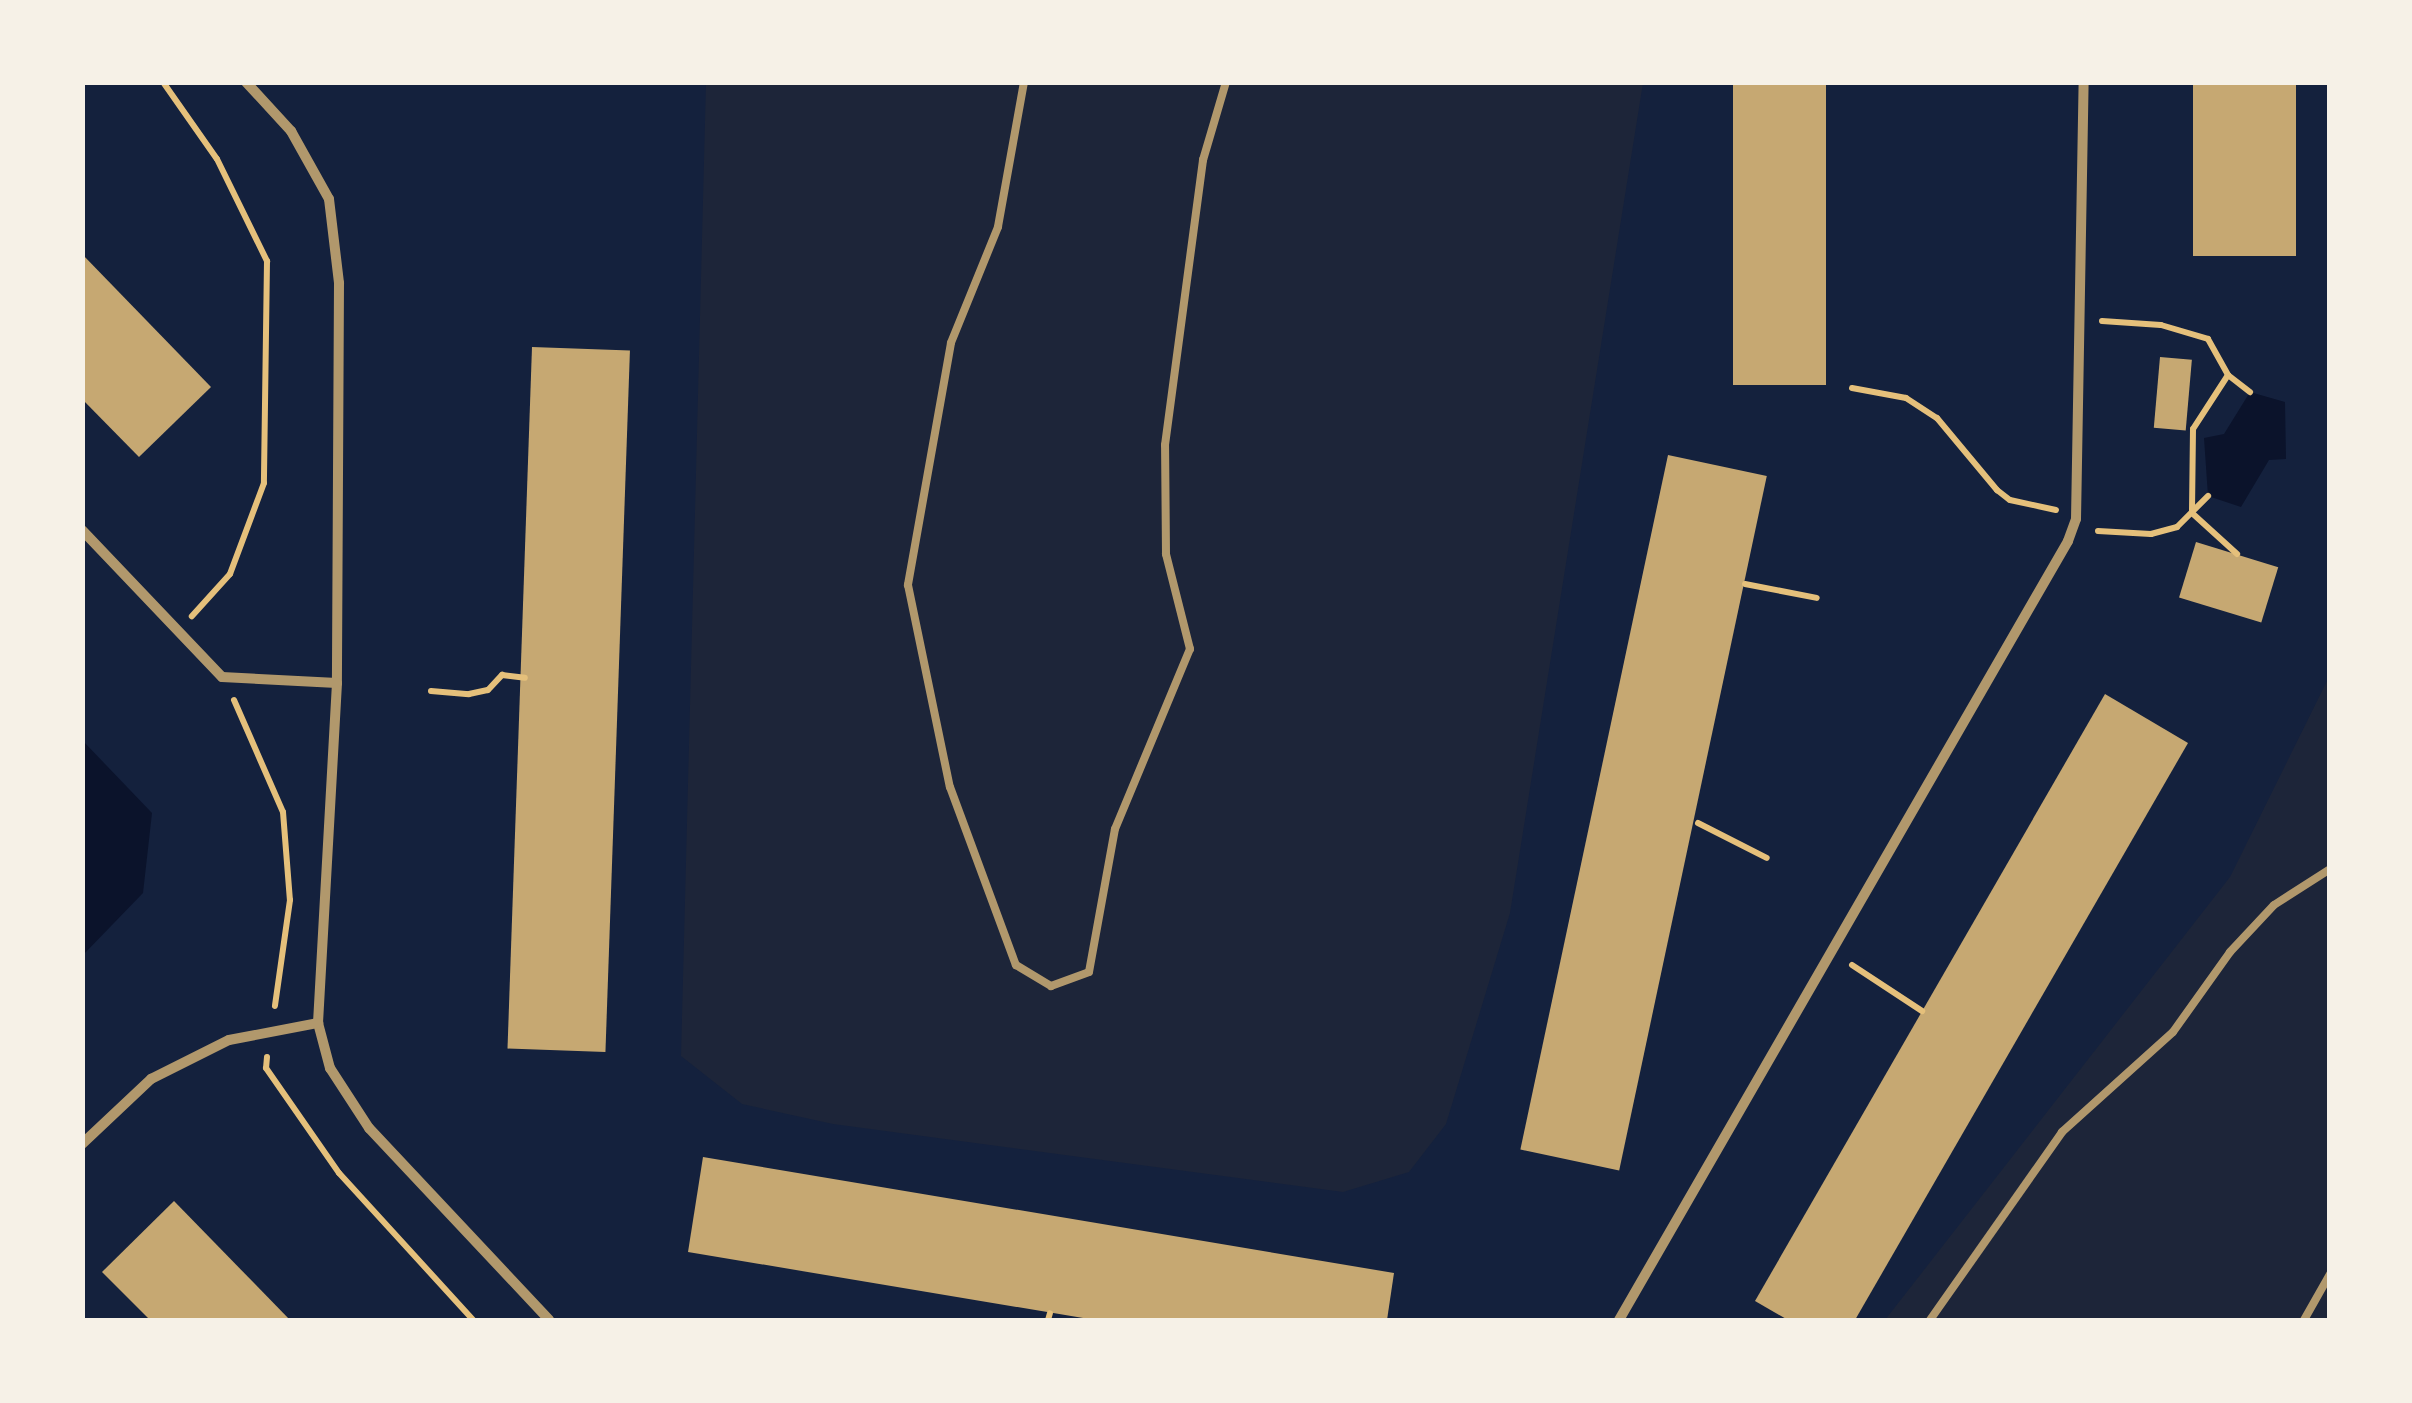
<!DOCTYPE html>
<style>
body{margin:0}
#map{position:relative;width:2412px;height:1403px;overflow:hidden;background:#14213d;font-family:"Alegreya Sans",sans-serif}
div>[style]{position:absolute}
.green>*{inset:0;background:#1d2539}
.water>*{inset:0;background:#0b132b}
.building>*{inset:0;background:#c6a872;transform-origin:0 0}
.path>*{height:6px;margin:-3px;padding:0 3px;transform-origin:3px;border-radius:3px;background:#e5c07b}
.service>*{height:8px;margin:-4px;padding:0 4px;transform-origin:4px;border-radius:4px;background:#b1986c}
.minor>*{height:10px;margin:-5px;padding:0 5px;transform-origin:5px;border-radius:5px;background:#b1986c}
span{translate:-50% -50%;white-space:nowrap;text-align:center;line-height:1.15;-webkit-text-stroke:8px #f6f1e7;paint-order:stroke}
.frame{position:absolute;inset:0;border:85px solid #f6f1e7;pointer-events:none}
</style>
<div id="map">
<div class="green">
<div style="clip-path:polygon(706px 83px,1643px 83px,1510px 913px,1446px 1124px,1409px 1172px,1343px 1192px,833px 1124px,742px 1104px,681px 1056px)"></div>
<div style="clip-path:polygon(2329px 677px,2329px 1320px,1885px 1320px,2230px 877px)"></div>
</div>
<div class="water">
<div style="clip-path:polygon(2250px 392px,2285px 402px,2286px 459px,2269px 460px,2241px 507px,2208px 496px,2204px 438px,2224px 434px)"></div>
<div style="clip-path:polygon(83px 741px,152px 813px,143px 893px,83px 955px)"></div>
</div>
<div class="building">
<div style="left:1733px;top:82px;width:93px;height:303px"></div>
<div style="left:2193px;top:82px;width:103px;height:174px"></div>
<div style="clip-path:polygon(82px 254px,211px 387px,139px 457px,82px 399px)"></div>
<div style="left:532px;top:347px;width:98px;height:702px;rotate:2deg"></div>
<div style="left:2160px;top:357px;width:32px;height:71px;rotate:5deg"></div>
<div style="left:1668px;top:455px;width:101px;height:710px;rotate:12deg"></div>
<div style="left:2196px;top:542px;width:86px;height:58px;rotate:17deg"></div>
<div style="clip-path:polygon(2105px 694px,2188px 743px,1855px 1320px,1788px 1320px,1755px 1301px)"></div>
<div style="clip-path:polygon(703px 1157px,1394px 1273px,1387px 1320px,1095px 1320px,688px 1252px)"></div>
<div style="clip-path:polygon(174px 1201px,290px 1320px,150px 1320px,102px 1272px)"></div>
</div>
<div class="path">
<div style="left:163px;top:82px;width:94px;rotate:55deg"></div>
<div style="left:217px;top:159px;width:114px;rotate:63.9deg"></div>
<div style="left:267px;top:261px;width:222px;rotate:90.8deg"></div>
<div style="left:264px;top:483px;width:97px;rotate:110.5deg"></div>
<div style="left:230px;top:574px;width:57px;rotate:132.1deg"></div>
<div style="left:2102px;top:321px;width:59px;rotate:3.9deg"></div>
<div style="left:2161px;top:325px;width:49px;rotate:16.6deg"></div>
<div style="left:2208px;top:339px;width:41px;rotate:60.9deg"></div>
<div style="left:2228px;top:375px;width:28px;rotate:38deg"></div>
<div style="left:2228px;top:375px;width:64px;rotate:122.9deg"></div>
<div style="left:2193px;top:429px;width:84px;rotate:90.7deg"></div>
<div style="left:2192px;top:513px;width:61px;rotate:42.3deg"></div>
<div style="left:1852px;top:388px;width:55px;rotate:10.5deg"></div>
<div style="left:1906px;top:398px;width:37px;rotate:33deg"></div>
<div style="left:1937px;top:418px;width:94px;rotate:50.2deg"></div>
<div style="left:1997px;top:490px;width:16px;rotate:38deg"></div>
<div style="left:2010px;top:500px;width:47px;rotate:12.3deg"></div>
<div style="left:2098px;top:531px;width:53px;rotate:3.2deg"></div>
<div style="left:2151px;top:534px;width:27px;rotate:-15deg"></div>
<div style="left:2177px;top:527px;width:44px;rotate:-45deg"></div>
<div style="left:1745px;top:584px;width:73px;rotate:11deg"></div>
<div style="left:431px;top:691px;width:38px;rotate:5deg"></div>
<div style="left:469px;top:694px;width:19px;rotate:-12deg"></div>
<div style="left:488px;top:690px;width:21px;rotate:-47deg"></div>
<div style="left:502px;top:675px;width:23px;rotate:7deg"></div>
<div style="left:234px;top:700px;width:122px;rotate:66.4deg"></div>
<div style="left:283px;top:812px;width:88px;rotate:85.5deg"></div>
<div style="left:290px;top:900px;width:107px;rotate:98.1deg"></div>
<div style="left:1698px;top:823px;width:77px;rotate:26.9deg"></div>
<div style="left:1852px;top:965px;width:84px;rotate:33.3deg"></div>
<div style="left:267px;top:1057px;width:11px;rotate:95deg"></div>
<div style="left:266px;top:1068px;width:128px;rotate:55.2deg"></div>
<div style="left:339px;top:1173px;width:199px;rotate:47.6deg"></div>
<div style="left:1048px;top:1320px;width:7px;rotate:-74deg"></div>
</div>
<div class="service">
<div style="left:1024px;top:82px;width:147px;rotate:100.2deg"></div>
<div style="left:998px;top:227px;width:125px;rotate:112.1deg"></div>
<div style="left:951px;top:343px;width:246px;rotate:100.1deg"></div>
<div style="left:908px;top:585px;width:206px;rotate:78.3deg"></div>
<div style="left:950px;top:787px;width:190px;rotate:69.7deg"></div>
<div style="left:1016px;top:965px;width:41px;rotate:31deg"></div>
<div style="left:1051px;top:986px;width:40px;rotate:-20.2deg"></div>
<div style="left:1089px;top:972px;width:145px;rotate:-79.7deg"></div>
<div style="left:1115px;top:829px;width:195px;rotate:-67.4deg"></div>
<div style="left:1190px;top:649px;width:98px;rotate:-104.2deg"></div>
<div style="left:1166px;top:554px;width:109px;rotate:-90.5deg"></div>
<div style="left:1165px;top:445px;width:288px;rotate:-82.4deg"></div>
<div style="left:1203px;top:160px;width:81px;rotate:-73.6deg"></div>
<div style="left:1930px;top:1320px;width:230px;rotate:-54.9deg"></div>
<div style="left:2062px;top:1132px;width:149px;rotate:-42deg"></div>
<div style="left:2173px;top:1032px;width:98px;rotate:-54.5deg"></div>
<div style="left:2230px;top:952px;width:64px;rotate:-46.9deg"></div>
<div style="left:2274px;top:905px;width:67px;rotate:-32.7deg"></div>
<div style="left:2304px;top:1320px;width:53px;rotate:-60.5deg"></div>
</div>
<div class="minor">
<div style="left:246px;top:82px;width:67px;rotate:47.4deg"></div>
<div style="left:291px;top:131px;width:78px;rotate:60.8deg"></div>
<div style="left:329px;top:199px;width:85px;rotate:83.2deg"></div>
<div style="left:339px;top:283px;width:400px;rotate:90.3deg"></div>
<div style="left:337px;top:683px;width:341px;rotate:93.2deg"></div>
<div style="left:318px;top:1023px;width:47px;rotate:75.1deg"></div>
<div style="left:330px;top:1068px;width:72px;rotate:57deg"></div>
<div style="left:369px;top:1128px;width:263px;rotate:46.8deg"></div>
<div style="left:82px;top:530px;width:203px;rotate:46.4deg"></div>
<div style="left:222px;top:677px;width:115px;rotate:3deg"></div>
<div style="left:82px;top:1144px;width:95px;rotate:-43.3deg"></div>
<div style="left:151px;top:1079px;width:87px;rotate:-26.6deg"></div>
<div style="left:229px;top:1040px;width:91px;rotate:-10.8deg"></div>
<div style="left:1619px;top:1320px;width:899px;rotate:-60.04deg"></div>
<div style="left:2068px;top:541px;width:23px;rotate:-70deg"></div>
<div style="left:2076px;top:519px;width:437px;rotate:-89deg"></div>
</div>
<div class="frame"></div>
</div>
